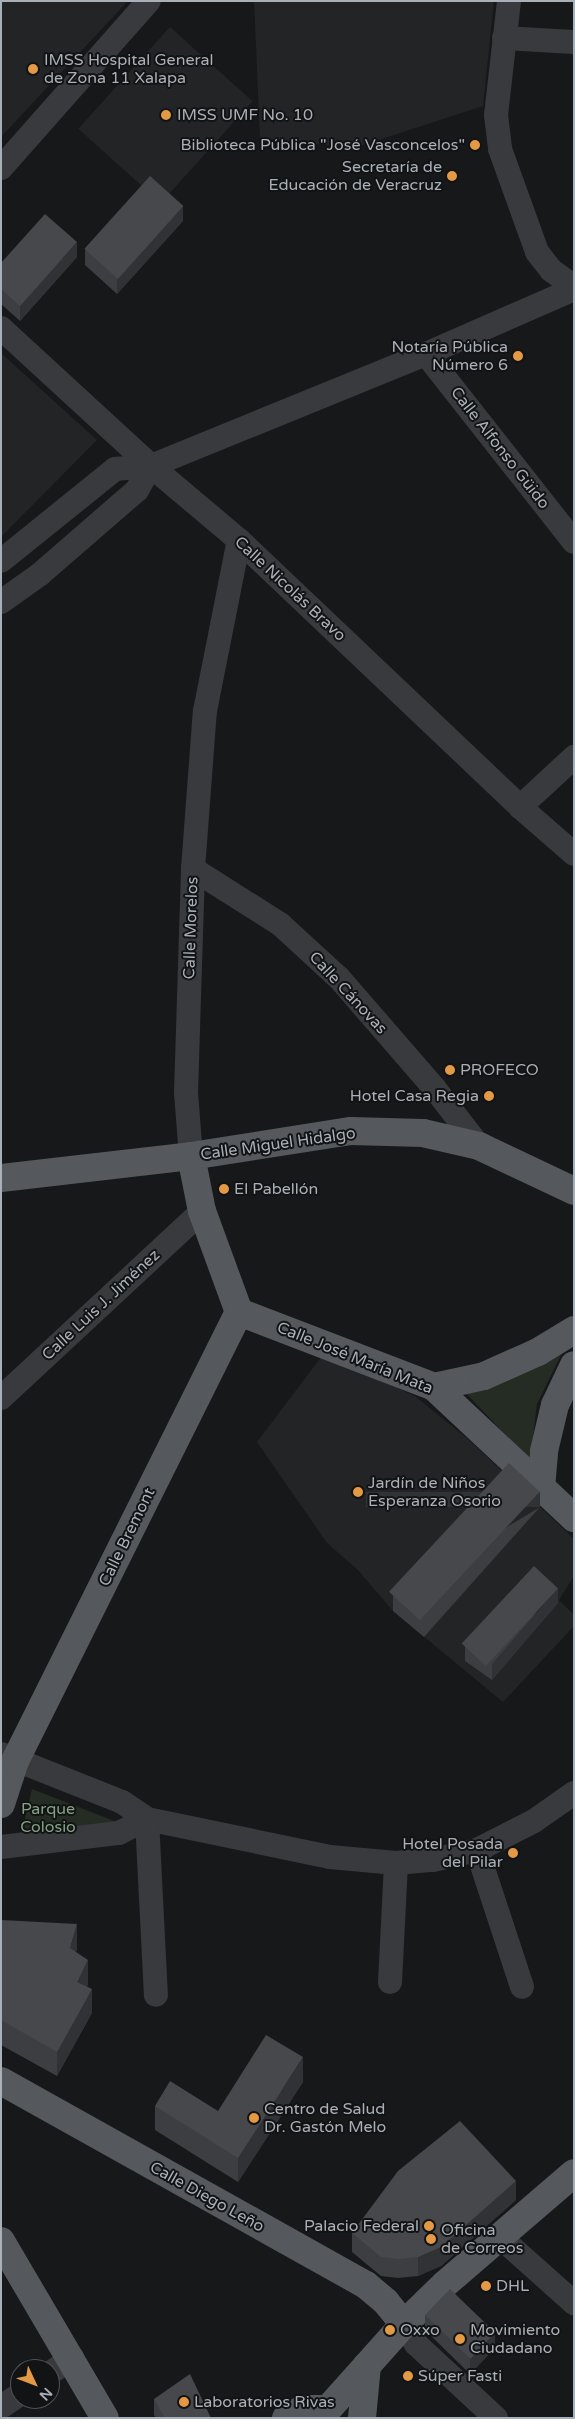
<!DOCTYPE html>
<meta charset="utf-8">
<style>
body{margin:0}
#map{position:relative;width:575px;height:2419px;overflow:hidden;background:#171819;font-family:"Varela Round",sans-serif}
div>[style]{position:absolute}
.built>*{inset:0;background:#232426;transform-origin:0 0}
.green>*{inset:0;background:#242c24}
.minor>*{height:24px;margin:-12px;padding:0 12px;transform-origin:12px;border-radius:12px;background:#393a3e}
.major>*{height:28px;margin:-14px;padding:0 14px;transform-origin:14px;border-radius:14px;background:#55585d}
.wall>*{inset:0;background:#3c3e41}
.shaded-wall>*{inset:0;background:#313235;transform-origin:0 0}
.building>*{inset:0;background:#46484c;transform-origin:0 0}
.dots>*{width:14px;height:14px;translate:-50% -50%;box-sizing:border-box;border:2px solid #121314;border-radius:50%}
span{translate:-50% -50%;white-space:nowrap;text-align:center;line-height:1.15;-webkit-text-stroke:4px #121314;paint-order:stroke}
.poi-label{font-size:16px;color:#aab0b8}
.left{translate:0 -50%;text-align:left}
.right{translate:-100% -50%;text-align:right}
.street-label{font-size:16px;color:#aab0b8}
.park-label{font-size:16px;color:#85a183}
.frame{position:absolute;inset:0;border:2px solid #aab0b8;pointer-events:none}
.north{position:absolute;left:10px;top:2359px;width:50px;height:50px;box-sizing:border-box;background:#121314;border:1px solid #4f5256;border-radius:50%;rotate:133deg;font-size:14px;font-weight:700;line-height:20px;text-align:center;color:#aab0b8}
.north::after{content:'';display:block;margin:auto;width:18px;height:22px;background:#e49a44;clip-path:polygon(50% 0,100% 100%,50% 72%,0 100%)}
</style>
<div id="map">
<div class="built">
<div style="clip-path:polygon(1px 1px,128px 1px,1px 137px)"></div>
<div style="clip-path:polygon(254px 1px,494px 1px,483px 106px,354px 148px,260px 138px)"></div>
<div style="left:170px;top:27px;width:111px;height:137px;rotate:42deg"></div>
<div style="clip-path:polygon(1px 353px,97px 440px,1px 537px)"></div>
<div style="clip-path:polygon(325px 1352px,416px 1397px,468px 1439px,574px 1539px,574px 1576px,559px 1600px,574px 1615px,574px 1626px,503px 1702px,393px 1611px,358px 1570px,327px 1543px,257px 1442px)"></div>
</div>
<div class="green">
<div style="clip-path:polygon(564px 1349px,537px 1404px,530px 1461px,464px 1391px)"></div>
<div style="clip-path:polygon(32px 1789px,130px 1827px,19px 1844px)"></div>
</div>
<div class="minor">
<div style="left:509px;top:1px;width:115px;rotate:96.5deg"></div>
<div style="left:496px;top:115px;width:34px;rotate:83deg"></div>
<div style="left:500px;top:149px;width:109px;rotate:70.2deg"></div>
<div style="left:537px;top:252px;width:23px;rotate:52deg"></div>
<div style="left:551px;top:270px;width:29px;rotate:36deg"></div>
<div style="left:504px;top:38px;width:70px;rotate:3.3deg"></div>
<div style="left:1px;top:168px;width:223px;rotate:-48.5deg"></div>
<div style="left:1px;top:328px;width:204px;rotate:42.6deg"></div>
<div style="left:151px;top:466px;width:115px;rotate:40.1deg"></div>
<div style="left:239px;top:540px;width:388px;rotate:43.5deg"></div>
<div style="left:520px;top:807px;width:72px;rotate:41deg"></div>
<div style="left:426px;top:354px;width:239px;rotate:51.8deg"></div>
<div style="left:1px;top:561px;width:146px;rotate:-38.9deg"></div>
<div style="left:115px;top:469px;width:36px;rotate:-5deg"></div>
<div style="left:151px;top:466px;width:297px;rotate:-22.2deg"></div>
<div style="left:426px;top:354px;width:162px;rotate:-23.7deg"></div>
<div style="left:1px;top:602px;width:47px;rotate:-35.4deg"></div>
<div style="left:39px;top:575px;width:130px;rotate:-40.9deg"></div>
<div style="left:137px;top:490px;width:28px;rotate:-60deg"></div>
<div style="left:520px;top:807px;width:74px;rotate:-42.8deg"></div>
<div style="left:193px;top:869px;width:103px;rotate:32.3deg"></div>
<div style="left:280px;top:924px;width:80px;rotate:42.5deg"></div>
<div style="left:339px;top:978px;width:147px;rotate:49.1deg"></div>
<div style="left:435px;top:1089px;width:72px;rotate:52.3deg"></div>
<div style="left:191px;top:1156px;width:63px;rotate:-94.5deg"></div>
<div style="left:186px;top:1093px;width:224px;rotate:-88.2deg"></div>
<div style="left:193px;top:869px;width:158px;rotate:-85.7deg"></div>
<div style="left:205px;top:711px;width:174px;rotate:-78.8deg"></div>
<div style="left:1px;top:1398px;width:275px;rotate:-42.9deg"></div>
<div style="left:1px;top:1754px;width:130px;rotate:21.6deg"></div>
<div style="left:122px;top:1802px;width:30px;rotate:34deg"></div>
<div style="left:147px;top:1819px;width:187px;rotate:11.7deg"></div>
<div style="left:330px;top:1857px;width:66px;rotate:5.2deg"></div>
<div style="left:396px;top:1863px;width:37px;rotate:-5deg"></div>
<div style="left:433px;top:1860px;width:45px;rotate:-12.8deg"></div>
<div style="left:477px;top:1850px;width:64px;rotate:-27deg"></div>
<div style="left:534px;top:1821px;width:49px;rotate:-35deg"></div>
<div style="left:1px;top:1847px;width:119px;rotate:-6.8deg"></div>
<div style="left:119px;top:1833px;width:31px;rotate:-27deg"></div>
<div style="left:147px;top:1819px;width:176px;rotate:87.1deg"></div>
<div style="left:477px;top:1850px;width:144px;rotate:71.8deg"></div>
<div style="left:390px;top:1982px;width:119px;rotate:-87.1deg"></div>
<div style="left:501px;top:2238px;width:98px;rotate:41.7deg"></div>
<div style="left:404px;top:2324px;width:23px;rotate:59deg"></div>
<div style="left:416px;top:2344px;width:109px;rotate:42.8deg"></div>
<div style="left:50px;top:2373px;width:27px;rotate:-34deg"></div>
<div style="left:1px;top:2407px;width:23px;rotate:-34deg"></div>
</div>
<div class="major">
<div style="left:191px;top:1156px;width:56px;rotate:78.7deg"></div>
<div style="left:202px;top:1211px;width:108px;rotate:69.9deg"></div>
<div style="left:1px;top:1178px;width:191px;rotate:-6.6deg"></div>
<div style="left:191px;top:1156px;width:162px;rotate:-8.9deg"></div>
<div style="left:351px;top:1131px;width:72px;rotate:1.6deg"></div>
<div style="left:423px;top:1133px;width:57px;rotate:13.1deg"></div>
<div style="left:479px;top:1146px;width:105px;rotate:25.3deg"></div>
<div style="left:239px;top:1312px;width:209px;rotate:21deg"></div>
<div style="left:434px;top:1387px;width:192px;rotate:43.1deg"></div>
<div style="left:434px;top:1387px;width:51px;rotate:-12.4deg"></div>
<div style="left:484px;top:1376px;width:59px;rotate:-24deg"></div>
<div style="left:538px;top:1352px;width:42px;rotate:-31.4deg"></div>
<div style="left:541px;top:1488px;width:37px;rotate:-85deg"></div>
<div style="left:544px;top:1451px;width:47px;rotate:-76.6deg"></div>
<div style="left:555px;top:1405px;width:44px;rotate:-64.6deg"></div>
<div style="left:1px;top:1804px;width:45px;rotate:-72deg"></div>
<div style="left:15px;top:1761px;width:502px;rotate:-63.49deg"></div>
<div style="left:1px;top:2081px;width:418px;rotate:29.2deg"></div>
<div style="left:366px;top:2285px;width:26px;rotate:40deg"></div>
<div style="left:386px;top:2302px;width:28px;rotate:51deg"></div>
<div style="left:1px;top:2241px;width:205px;rotate:59.6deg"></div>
<div style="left:286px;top:2418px;width:19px;rotate:-28deg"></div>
<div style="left:303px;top:2409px;width:23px"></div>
<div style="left:320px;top:2418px;width:126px;rotate:-48.2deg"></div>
<div style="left:404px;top:2324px;width:57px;rotate:-44.3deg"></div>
<div style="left:445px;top:2284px;width:170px;rotate:-40.7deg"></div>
<div style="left:362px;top:2418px;width:53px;rotate:-84.6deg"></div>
</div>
<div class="wall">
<div style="clip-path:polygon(183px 221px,117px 294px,85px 265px,85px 250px)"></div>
<div style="clip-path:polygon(77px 257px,20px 321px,1px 304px,1px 263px)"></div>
<div style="clip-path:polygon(540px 1507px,424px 1637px,393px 1611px,393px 1596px)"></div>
<div style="clip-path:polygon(558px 1603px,492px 1680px,465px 1661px,465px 1646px)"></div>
<div style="clip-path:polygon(1px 1920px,77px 1948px,76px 1952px,88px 1984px,87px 1987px,92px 2013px,57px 2076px,1px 2045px)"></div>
<div style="clip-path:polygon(303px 2082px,238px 2182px,155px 2130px,155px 2106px,218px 2111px)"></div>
<div style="clip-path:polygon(516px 2200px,441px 2266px,418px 2276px,398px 2278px,381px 2276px,352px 2252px,352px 2233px)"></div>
<div style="clip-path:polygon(425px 2315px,495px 2348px,470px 2374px,425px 2330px)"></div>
<div style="clip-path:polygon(154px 2399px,211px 2418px,156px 2418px,154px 2415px)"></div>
</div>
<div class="shaded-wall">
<div style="clip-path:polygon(183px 206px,183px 221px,117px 294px,117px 279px)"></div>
<div style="clip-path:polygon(77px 242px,77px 257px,20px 321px,20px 306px)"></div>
<div style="left:540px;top:1492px;width:15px;height:174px;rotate:90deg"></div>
<div style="clip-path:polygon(558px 1588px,558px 1603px,492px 1680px,492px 1664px)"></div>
<div style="clip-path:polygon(77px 1924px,77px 1948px,70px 1973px,70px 1948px)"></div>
<div style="clip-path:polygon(88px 1960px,88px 1984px,77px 2007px,77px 1982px)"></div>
<div style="clip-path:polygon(92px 1989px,92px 2013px,57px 2076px,57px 2052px)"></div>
<div style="clip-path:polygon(303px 2057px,303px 2082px,238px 2182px,238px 2158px)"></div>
<div style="clip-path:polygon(516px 2181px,516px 2200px,441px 2266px,418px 2276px,418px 2257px)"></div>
<div style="clip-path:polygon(495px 2333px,495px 2348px,470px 2374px,470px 2359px)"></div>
</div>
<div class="building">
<div style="left:150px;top:176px;width:45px;height:98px;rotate:42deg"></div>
<div style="clip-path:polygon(45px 214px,77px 242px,20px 306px,1px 289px,1px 263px)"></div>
<div style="left:509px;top:1463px;width:42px;height:176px;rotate:43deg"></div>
<div style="left:534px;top:1566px;width:33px;height:106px;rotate:43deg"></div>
<div style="clip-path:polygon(1px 1920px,77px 1924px,70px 1948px,88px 1960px,77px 1982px,92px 1989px,57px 2052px,1px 2020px)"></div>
<div style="clip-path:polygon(266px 2035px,303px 2057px,238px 2158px,155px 2106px,170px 2081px,218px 2111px)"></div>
<div style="clip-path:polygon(460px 2121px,516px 2181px,441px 2247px,418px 2257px,398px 2259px,381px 2257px,352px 2233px,398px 2171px)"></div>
<div style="left:450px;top:2289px;width:63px;height:36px;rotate:44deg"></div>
<div style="clip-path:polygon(190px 2374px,211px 2418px,165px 2418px,154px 2399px)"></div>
</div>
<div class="dots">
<div style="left:33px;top:69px;background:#e49a44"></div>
<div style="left:166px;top:115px;background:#e49a44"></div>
<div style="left:475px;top:145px;background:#e49a44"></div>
<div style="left:452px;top:176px;background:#e49a44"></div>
<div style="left:518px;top:356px;background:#e49a44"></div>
<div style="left:450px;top:1070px;background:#e49a44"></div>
<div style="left:489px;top:1096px;background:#e49a44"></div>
<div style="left:224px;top:1189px;background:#e49a44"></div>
<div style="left:358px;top:1492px;background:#e49a44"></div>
<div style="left:513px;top:1853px;background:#e49a44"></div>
<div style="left:254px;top:2118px;background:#e49a44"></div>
<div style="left:429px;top:2226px;background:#e49a44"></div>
<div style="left:431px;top:2239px;background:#e49a44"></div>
<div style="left:486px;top:2286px;background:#e49a44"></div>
<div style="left:390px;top:2330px;background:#e49a44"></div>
<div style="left:460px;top:2339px;background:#e49a44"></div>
<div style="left:408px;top:2376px;background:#e49a44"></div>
<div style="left:184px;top:2402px;background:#e49a44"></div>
</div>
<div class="poi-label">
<span class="left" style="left:44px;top:69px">IMSS Hospital General<br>de Zona 11 Xalapa</span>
<span class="left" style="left:177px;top:115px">IMSS UMF No. 10</span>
<span class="right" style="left:465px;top:145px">Biblioteca Pública "José Vasconcelos"</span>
<span class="right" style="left:442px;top:176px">Secretaría de<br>Educación de Veracruz</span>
<span class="right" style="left:508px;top:356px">Notaría Pública<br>Número 6</span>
<span class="left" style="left:460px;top:1070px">PROFECO</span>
<span class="right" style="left:479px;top:1096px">Hotel Casa Regia</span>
<span class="left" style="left:234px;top:1189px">El Pabellón</span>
<span class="left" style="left:368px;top:1492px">Jardín de Niños<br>Esperanza Osorio</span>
<span class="right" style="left:503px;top:1853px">Hotel Posada<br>del Pilar</span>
<span class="left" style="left:264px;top:2118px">Centro de Salud<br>Dr. Gastón Melo</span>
<span class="right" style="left:419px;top:2226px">Palacio Federal</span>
<span class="left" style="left:441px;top:2239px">Oficina<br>de Correos</span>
<span class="left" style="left:496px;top:2286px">DHL</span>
<span class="left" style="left:400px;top:2330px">Oxxo</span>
<span class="left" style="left:470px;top:2339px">Movimiento<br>Ciudadano</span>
<span class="left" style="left:418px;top:2376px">Súper Fasti</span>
<span class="left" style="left:194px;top:2402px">Laboratorios Rivas</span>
</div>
<div class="street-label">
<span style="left:500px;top:448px;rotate:52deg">Calle Alfonso Güido</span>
<span style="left:290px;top:589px;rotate:43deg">Calle Nicolás Bravo</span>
<span style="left:191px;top:928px;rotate:-88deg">Calle Morelos</span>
<span style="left:348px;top:993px;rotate:47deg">Calle Cánovas</span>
<span style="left:278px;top:1144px;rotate:-8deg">Calle Miguel Hidalgo</span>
<span style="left:101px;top:1305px;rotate:-43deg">Calle Luis J. Jiménez</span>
<span style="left:355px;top:1358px;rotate:22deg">Calle José María Mata</span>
<span style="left:127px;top:1537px;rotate:-64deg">Calle Bremont</span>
<span style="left:207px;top:2197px;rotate:29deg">Calle Diego Leño</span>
</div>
<div class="park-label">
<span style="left:48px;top:1818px">Parque<br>Colosio</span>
</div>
<div class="frame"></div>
<div class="north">N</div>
</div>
